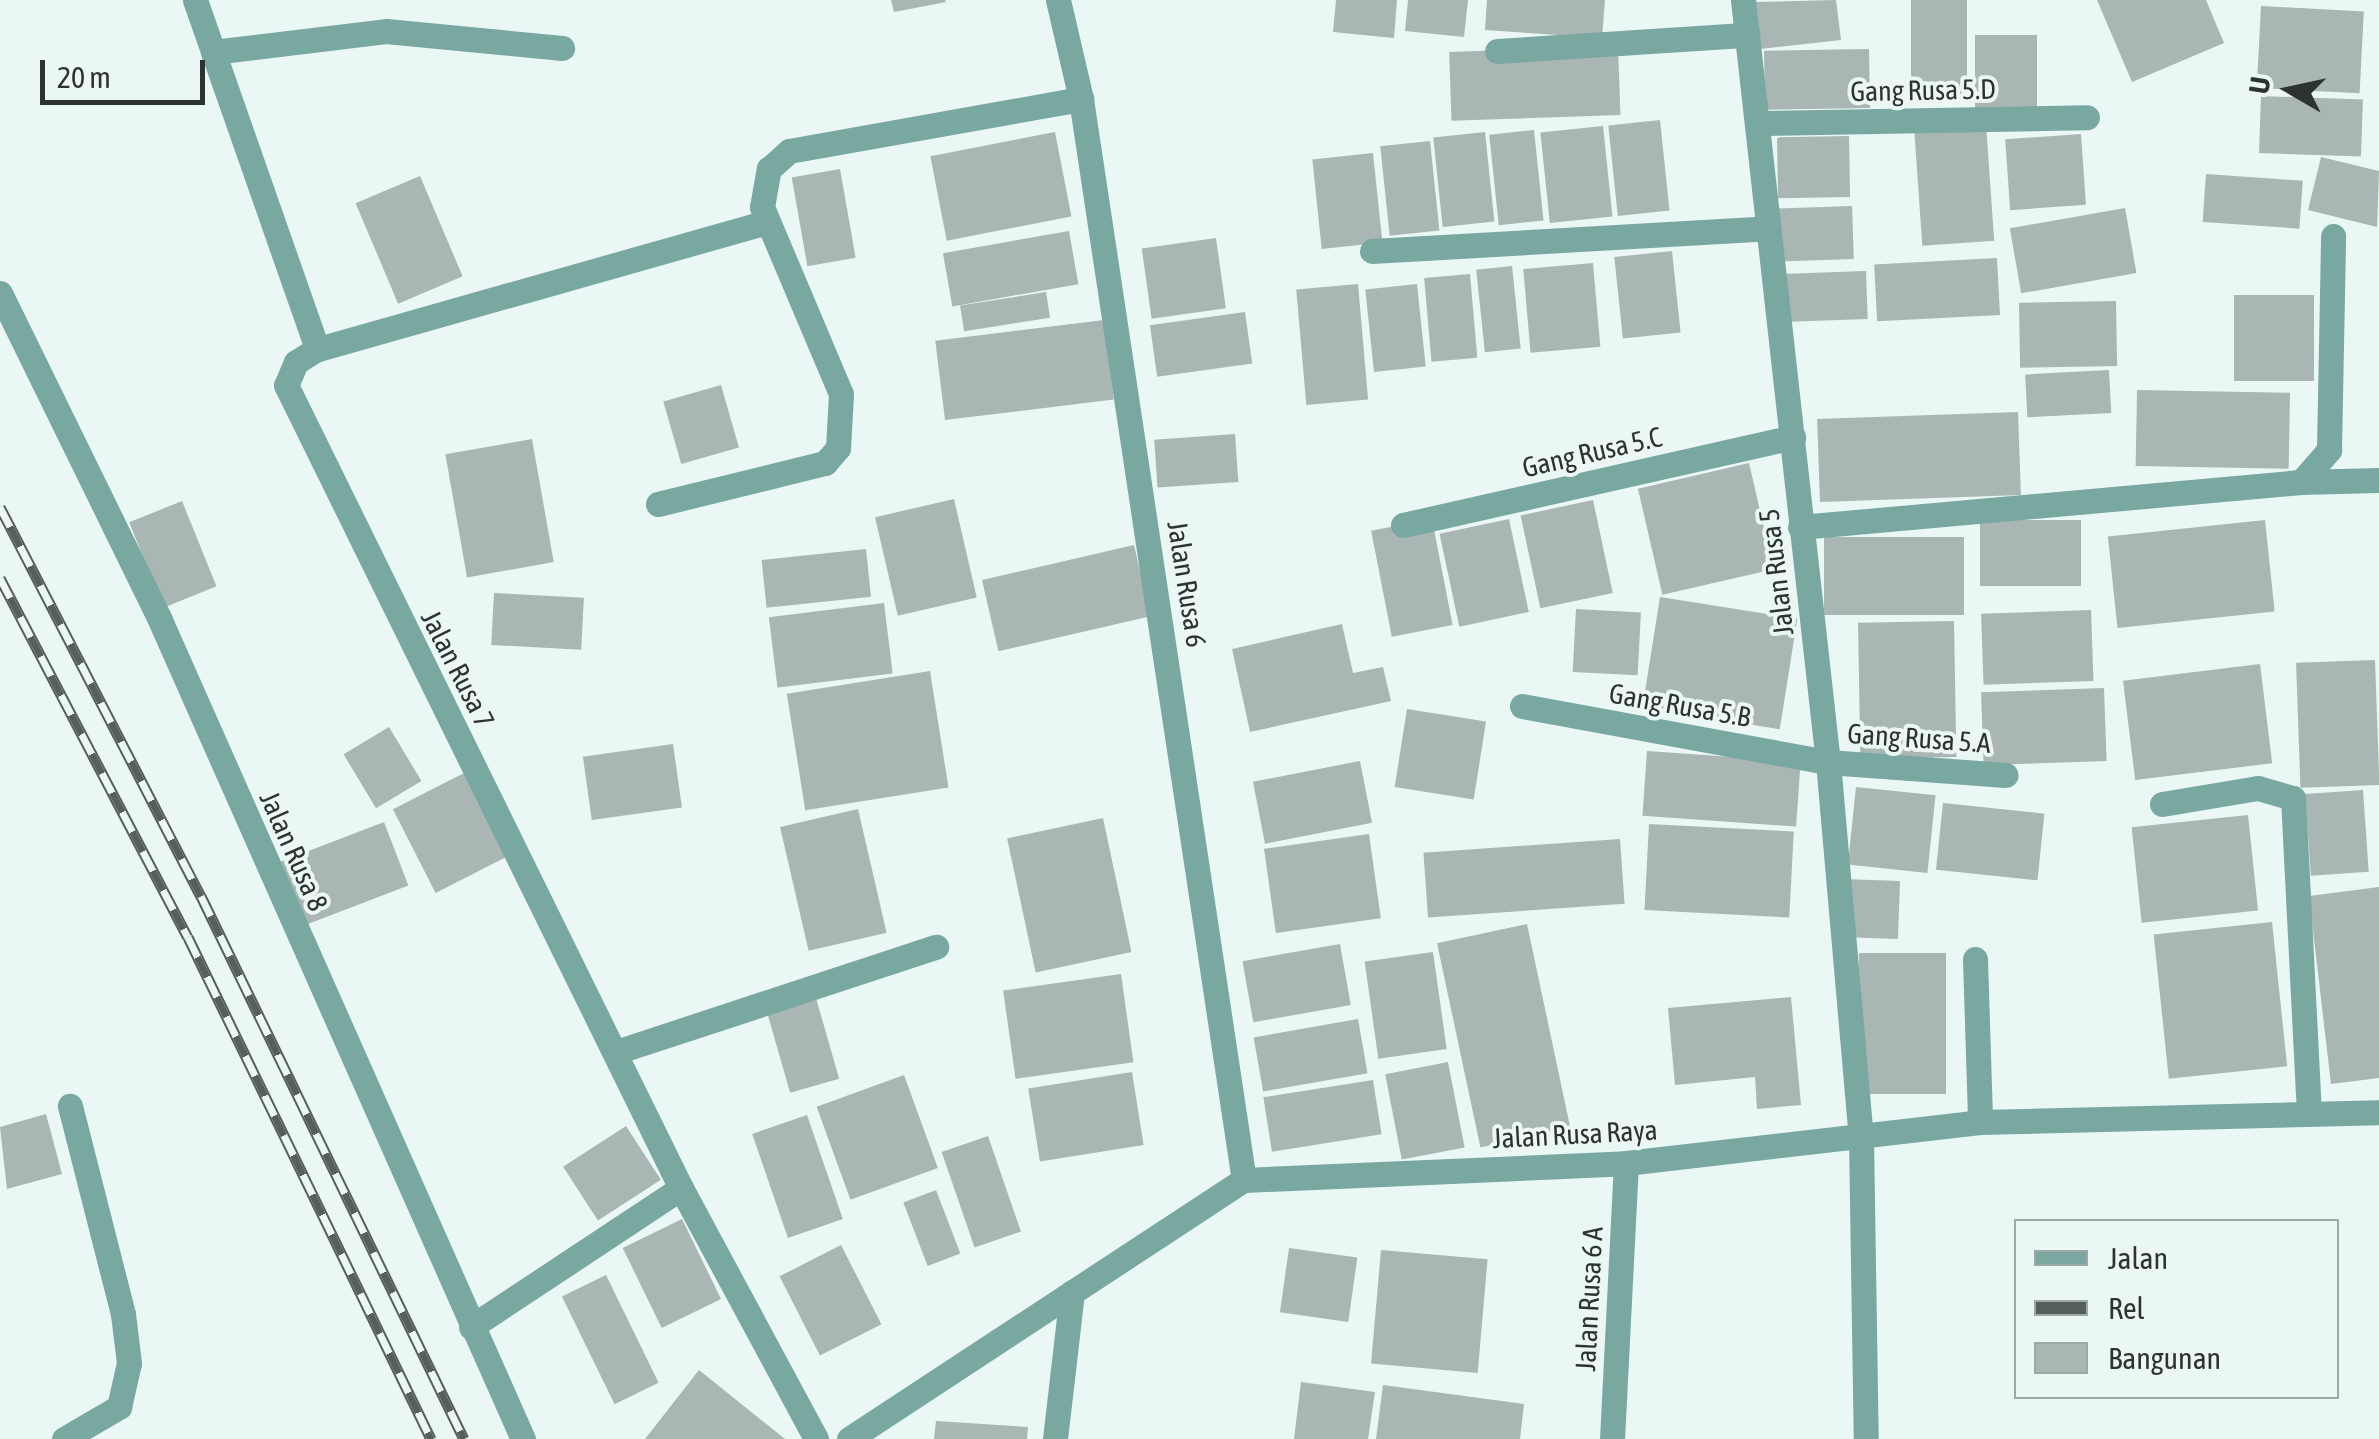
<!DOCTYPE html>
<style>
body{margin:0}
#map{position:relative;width:2379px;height:1439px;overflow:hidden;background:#eaf7f5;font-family:"Asap Condensed",sans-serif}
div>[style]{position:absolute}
.building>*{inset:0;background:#a9b6b4;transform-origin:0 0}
.service>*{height:25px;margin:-12.5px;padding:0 12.5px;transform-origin:12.5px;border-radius:12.5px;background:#79a8a1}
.minor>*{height:25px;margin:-12.5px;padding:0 12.5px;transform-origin:12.5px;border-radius:12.5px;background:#79a8a1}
.tertiary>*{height:25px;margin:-12.5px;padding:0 12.5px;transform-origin:12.5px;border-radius:12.5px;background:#79a8a1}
.rail>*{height:11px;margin-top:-5.5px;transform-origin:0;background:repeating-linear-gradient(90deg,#eaf7f5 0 22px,#575e5e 0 44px);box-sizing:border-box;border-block:2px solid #575e5e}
span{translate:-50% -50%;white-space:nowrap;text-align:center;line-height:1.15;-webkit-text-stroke:8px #eaf7f5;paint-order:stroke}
.street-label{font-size:28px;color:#2d3232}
.legend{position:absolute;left:2014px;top:1219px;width:325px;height:180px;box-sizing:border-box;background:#eaf7f5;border:2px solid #9ea8a7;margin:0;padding:12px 18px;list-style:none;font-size:30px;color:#2d3232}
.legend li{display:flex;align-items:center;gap:20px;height:50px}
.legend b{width:50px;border:2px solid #9ea8a7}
.north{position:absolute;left:2239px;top:40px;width:100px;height:100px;-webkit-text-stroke:8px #eaf7f5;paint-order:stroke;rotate:279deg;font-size:28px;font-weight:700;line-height:40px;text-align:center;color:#2d3232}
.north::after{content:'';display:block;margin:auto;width:35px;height:45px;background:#2d3232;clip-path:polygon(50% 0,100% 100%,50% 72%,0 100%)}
.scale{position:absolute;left:40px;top:60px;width:165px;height:45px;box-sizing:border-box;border:5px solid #2d3232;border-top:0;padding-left:12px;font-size:30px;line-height:35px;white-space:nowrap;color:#2d3232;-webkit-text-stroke:8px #eaf7f5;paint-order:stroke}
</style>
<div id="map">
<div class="building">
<div style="clip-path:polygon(891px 0,945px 0,946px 2px,894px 12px)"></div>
<div style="clip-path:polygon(1336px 0,1397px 0,1394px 38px,1333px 32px)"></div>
<div style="clip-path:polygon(1408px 0,1468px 0,1464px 37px,1405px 31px)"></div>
<div style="clip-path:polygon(1487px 0,1605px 0,1602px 38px,1485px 30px)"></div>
<div style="clip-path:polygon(1836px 0,1841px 40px,1760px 49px,1755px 2px)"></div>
<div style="left:1911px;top:0;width:56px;height:98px"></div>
<div style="clip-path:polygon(2097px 0,2206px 0,2224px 43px,2132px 82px)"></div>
<div style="left:2261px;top:6px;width:103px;height:82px;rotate:3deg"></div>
<div style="left:2037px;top:35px;width:73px;height:62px;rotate:90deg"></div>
<div style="left:1618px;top:46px;width:69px;height:169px;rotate:88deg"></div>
<div style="left:1869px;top:49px;width:59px;height:105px;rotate:89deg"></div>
<div style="left:2261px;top:96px;width:102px;height:57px;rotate:2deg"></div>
<div style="left:1660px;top:120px;width:91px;height:52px;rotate:84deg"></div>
<div style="left:1986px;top:124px;width:117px;height:72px;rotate:86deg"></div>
<div style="left:1603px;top:126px;width:91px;height:63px;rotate:84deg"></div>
<div style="left:1534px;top:130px;width:91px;height:45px;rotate:84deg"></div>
<div style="left:1055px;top:132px;width:86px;height:127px;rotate:79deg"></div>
<div style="left:1485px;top:132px;width:90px;height:52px;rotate:84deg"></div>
<div style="left:2081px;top:134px;width:71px;height:76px;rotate:86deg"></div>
<div style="left:1849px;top:136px;width:61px;height:72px;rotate:89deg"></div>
<div style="left:1430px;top:141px;width:90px;height:50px;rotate:84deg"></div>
<div style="left:1373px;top:153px;width:90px;height:61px;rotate:84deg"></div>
<div style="clip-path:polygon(2321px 157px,2379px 171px,2377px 227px,2308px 210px)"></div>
<div style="left:840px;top:169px;width:90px;height:49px;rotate:80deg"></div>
<div style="left:2206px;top:174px;width:97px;height:48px;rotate:4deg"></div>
<div style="left:420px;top:176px;width:109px;height:70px;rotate:67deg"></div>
<div style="left:1852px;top:206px;width:53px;height:75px;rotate:88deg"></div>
<div style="left:2125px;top:208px;width:66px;height:117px;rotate:80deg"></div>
<div style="left:1069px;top:231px;width:54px;height:128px;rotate:80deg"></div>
<div style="left:1216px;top:238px;width:71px;height:75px;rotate:82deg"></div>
<div style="left:1672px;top:251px;width:82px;height:58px;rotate:84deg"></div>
<div style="left:1997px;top:258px;width:57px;height:123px;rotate:87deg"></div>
<div style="left:1593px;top:263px;width:84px;height:70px;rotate:85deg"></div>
<div style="left:1512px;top:266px;width:83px;height:36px;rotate:84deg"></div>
<div style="left:1866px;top:271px;width:48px;height:86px;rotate:88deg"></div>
<div style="left:1470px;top:274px;width:84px;height:46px;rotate:85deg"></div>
<div style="left:1358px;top:284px;width:116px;height:62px;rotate:85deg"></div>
<div style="left:1417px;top:284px;width:83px;height:52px;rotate:84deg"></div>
<div style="left:1046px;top:292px;width:26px;height:87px;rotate:81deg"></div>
<div style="left:2234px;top:295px;width:80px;height:86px"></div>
<div style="left:2116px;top:301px;width:65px;height:97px;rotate:89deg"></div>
<div style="left:1245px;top:312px;width:52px;height:96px;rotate:82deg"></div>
<div style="left:1104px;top:320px;width:80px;height:170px;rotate:83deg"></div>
<div style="left:2109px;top:370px;width:43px;height:84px;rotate:87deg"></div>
<div style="left:721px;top:385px;width:65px;height:60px;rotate:74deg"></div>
<div style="left:2137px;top:390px;width:153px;height:76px;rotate:1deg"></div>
<div style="left:2018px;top:412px;width:83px;height:201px;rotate:88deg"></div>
<div style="left:1235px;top:434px;width:48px;height:81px;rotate:86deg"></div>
<div style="left:532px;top:439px;width:125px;height:88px;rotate:80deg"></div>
<div style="left:1749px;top:463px;width:109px;height:114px;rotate:77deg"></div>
<div style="left:954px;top:499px;width:101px;height:81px;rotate:77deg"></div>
<div style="left:1593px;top:500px;width:95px;height:74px;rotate:78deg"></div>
<div style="left:182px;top:501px;width:92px;height:57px;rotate:68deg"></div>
<div style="left:1432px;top:519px;width:108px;height:62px;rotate:79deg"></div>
<div style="left:1509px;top:519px;width:95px;height:71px;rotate:78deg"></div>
<div style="left:1980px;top:520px;width:101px;height:66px"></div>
<div style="left:2265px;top:520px;width:92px;height:158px;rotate:84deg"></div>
<div style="left:1824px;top:537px;width:140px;height:78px"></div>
<div style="left:1134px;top:545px;width:73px;height:156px;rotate:77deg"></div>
<div style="left:866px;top:549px;width:48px;height:105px;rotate:84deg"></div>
<div style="left:494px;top:593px;width:90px;height:52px;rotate:3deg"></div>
<div style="left:1660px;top:597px;width:139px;height:112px;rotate:9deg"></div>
<div style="left:884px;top:603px;width:71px;height:116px;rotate:83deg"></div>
<div style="left:1576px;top:609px;width:65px;height:63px;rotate:3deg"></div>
<div style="left:2091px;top:610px;width:71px;height:110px;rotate:88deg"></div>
<div style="left:1954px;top:621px;width:136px;height:96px;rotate:89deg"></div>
<div style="clip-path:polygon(1342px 624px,1353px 673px,1383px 667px,1391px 701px,1250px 732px,1232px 649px)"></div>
<div style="left:2375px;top:660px;width:125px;height:79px;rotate:88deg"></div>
<div style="left:2260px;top:664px;width:100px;height:138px;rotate:83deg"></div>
<div style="left:930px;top:671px;width:118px;height:145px;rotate:81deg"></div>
<div style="left:2104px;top:688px;width:73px;height:123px;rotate:88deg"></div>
<div style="left:1407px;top:709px;width:80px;height:79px;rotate:9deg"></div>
<div style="left:389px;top:727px;width:63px;height:53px;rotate:59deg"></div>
<div style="left:673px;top:744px;width:64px;height:91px;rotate:82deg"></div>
<div style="left:1647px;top:751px;width:154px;height:65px;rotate:4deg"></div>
<div style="left:1360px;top:761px;width:63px;height:109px;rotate:79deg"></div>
<div style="left:466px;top:772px;width:94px;height:82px;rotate:63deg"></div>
<div style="left:1856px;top:787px;width:80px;height:78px;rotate:6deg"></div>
<div style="left:2363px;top:790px;width:82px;height:58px;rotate:86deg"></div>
<div style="left:1943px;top:803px;width:102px;height:67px;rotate:6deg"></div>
<div style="left:858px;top:809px;width:127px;height:80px;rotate:77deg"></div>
<div style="left:2248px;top:815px;width:96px;height:117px;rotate:84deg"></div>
<div style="left:1103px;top:818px;width:137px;height:98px;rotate:78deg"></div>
<div style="left:384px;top:822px;width:68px;height:118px;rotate:69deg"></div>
<div style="left:1649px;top:824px;width:145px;height:86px;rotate:3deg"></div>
<div style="left:1369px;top:834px;width:85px;height:106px;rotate:82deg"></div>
<div style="left:1620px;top:839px;width:65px;height:197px;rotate:86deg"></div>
<div style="left:1843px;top:879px;width:57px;height:58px;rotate:2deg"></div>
<div style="clip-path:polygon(2379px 887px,2379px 1078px,2331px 1084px,2309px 896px)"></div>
<div style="left:2272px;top:922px;width:145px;height:119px;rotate:84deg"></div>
<div style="left:1527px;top:924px;width:209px;height:92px;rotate:78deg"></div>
<div style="left:1340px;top:944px;width:62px;height:99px;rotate:80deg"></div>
<div style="left:1433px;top:952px;width:98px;height:69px;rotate:82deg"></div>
<div style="left:1946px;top:953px;width:141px;height:87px;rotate:90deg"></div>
<div style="left:1121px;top:974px;width:89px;height:119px;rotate:82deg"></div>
<div style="clip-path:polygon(1791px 997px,1801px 1105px,1757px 1109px,1755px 1077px,1675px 1085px,1668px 1008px)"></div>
<div style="left:816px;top:998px;width:84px;height:51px;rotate:74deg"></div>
<div style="left:1358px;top:1019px;width:55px;height:106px;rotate:80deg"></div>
<div style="left:1448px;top:1062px;width:87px;height:64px;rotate:79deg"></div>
<div style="left:1132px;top:1072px;width:74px;height:105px;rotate:81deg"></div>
<div style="left:904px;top:1075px;width:99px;height:93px;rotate:70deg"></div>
<div style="left:1373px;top:1080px;width:55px;height:111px;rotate:81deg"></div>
<div style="clip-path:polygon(46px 1114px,62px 1174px,7px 1189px,0 1127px)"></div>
<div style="left:807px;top:1115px;width:110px;height:58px;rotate:71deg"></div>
<div style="left:626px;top:1126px;width:64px;height:75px;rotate:57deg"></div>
<div style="left:988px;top:1136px;width:101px;height:49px;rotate:71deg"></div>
<div style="left:936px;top:1190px;width:68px;height:35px;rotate:69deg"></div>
<div style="left:682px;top:1219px;width:89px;height:66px;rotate:64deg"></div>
<div style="left:841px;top:1245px;width:89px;height:69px;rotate:63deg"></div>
<div style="left:1289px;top:1248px;width:69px;height:65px;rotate:8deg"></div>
<div style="left:1381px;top:1250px;width:107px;height:114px;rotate:5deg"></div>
<div style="left:606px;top:1275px;width:120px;height:49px;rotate:64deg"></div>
<div style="clip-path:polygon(699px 1370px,785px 1439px,645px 1439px)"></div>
<div style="clip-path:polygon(1301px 1382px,1375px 1392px,1368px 1439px,1294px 1439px)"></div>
<div style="clip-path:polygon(1383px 1385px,1524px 1404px,1520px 1439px,1376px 1439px)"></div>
<div style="clip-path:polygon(936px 1421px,1028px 1427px,1027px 1439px,934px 1439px)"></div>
</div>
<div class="service">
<div style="left:64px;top:1439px;width:64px;rotate:-30.2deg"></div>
<div style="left:119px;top:1407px;width:45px;rotate:-77.2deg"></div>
<div style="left:129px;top:1363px;width:49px;rotate:-97deg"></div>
<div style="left:123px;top:1314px;width:215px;rotate:-104.3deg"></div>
</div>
<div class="minor">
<div style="left:195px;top:0;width:370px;rotate:70.7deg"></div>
<div style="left:1058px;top:0;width:102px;rotate:76.9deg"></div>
<div style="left:1081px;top:99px;width:1093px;rotate:81.43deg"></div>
<div style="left:1743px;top:0;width:767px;rotate:83.64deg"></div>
<div style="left:1828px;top:762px;width:376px;rotate:85deg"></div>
<div style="left:1861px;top:1137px;width:302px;rotate:89.1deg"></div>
<div style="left:1497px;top:51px;width:251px;rotate:-3.7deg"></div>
<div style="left:213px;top:52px;width:174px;rotate:-6.9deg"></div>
<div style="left:386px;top:31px;width:177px;rotate:5.5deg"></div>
<div style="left:1759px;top:123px;width:328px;rotate:-1deg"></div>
<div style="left:767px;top:222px;width:468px;rotate:164.2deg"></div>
<div style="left:317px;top:349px;width:25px;rotate:148deg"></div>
<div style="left:296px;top:362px;width:25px;rotate:113deg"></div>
<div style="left:286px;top:385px;width:895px;rotate:63.81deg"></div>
<div style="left:681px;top:1188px;width:285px;rotate:61.7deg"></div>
<div style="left:1372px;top:251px;width:397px;rotate:-3.3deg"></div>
<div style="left:0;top:293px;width:364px;rotate:63.9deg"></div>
<div style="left:160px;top:620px;width:896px;rotate:66.1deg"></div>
<div style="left:2301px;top:482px;width:78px;rotate:-1.5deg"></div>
<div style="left:658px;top:504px;width:172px;rotate:-13.8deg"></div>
<div style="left:825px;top:463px;width:20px;rotate:-49deg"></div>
<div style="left:838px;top:448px;width:54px;rotate:-86.8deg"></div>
<div style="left:841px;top:394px;width:203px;rotate:-112.9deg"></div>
<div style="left:762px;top:207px;width:39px;rotate:-80deg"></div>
<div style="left:769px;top:169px;width:27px;rotate:-42deg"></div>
<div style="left:789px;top:151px;width:297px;rotate:-10.1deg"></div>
<div style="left:1403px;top:525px;width:400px;rotate:-12.7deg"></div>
<div style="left:1800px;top:527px;width:503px;rotate:-5.13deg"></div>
<div style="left:2301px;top:482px;width:43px;rotate:-48.8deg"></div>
<div style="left:2329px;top:450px;width:214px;rotate:-88.9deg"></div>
<div style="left:1522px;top:706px;width:311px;rotate:10.4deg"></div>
<div style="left:1828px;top:762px;width:178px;rotate:4.2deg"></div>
<div style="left:2162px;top:804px;width:97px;rotate:-9.5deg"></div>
<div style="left:2258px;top:788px;width:36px;rotate:16deg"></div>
<div style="left:2293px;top:798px;width:315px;rotate:87.1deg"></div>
<div style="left:1975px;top:959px;width:163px;rotate:88.2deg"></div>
<div style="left:619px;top:1051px;width:334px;rotate:-18.2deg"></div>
<div style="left:471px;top:1327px;width:252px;rotate:-33.5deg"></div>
<div style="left:1055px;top:1439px;width:148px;rotate:-83.4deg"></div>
<div style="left:1612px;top:1439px;width:276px;rotate:-87.1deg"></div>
</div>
<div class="tertiary">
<div style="left:849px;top:1439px;width:472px;rotate:-33.3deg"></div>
<div style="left:1244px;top:1180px;width:382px;rotate:-2.5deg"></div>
<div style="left:1626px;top:1163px;width:356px;rotate:-6.6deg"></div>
<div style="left:1980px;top:1122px;width:399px;rotate:-1.4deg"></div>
</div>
<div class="rail">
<div style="left:0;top:507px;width:438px;rotate:62.7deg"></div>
<div style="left:201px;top:896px;width:603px;rotate:64.16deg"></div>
<div style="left:0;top:578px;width:405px;rotate:62.4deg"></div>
<div style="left:188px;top:937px;width:558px;rotate:64.17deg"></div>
</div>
<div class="street-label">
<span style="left:1923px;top:90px;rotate:-1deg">Gang Rusa 5.D</span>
<span style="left:1592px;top:452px;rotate:-13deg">Gang Rusa 5.C</span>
<span style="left:1776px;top:572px;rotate:-97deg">Jalan Rusa 5</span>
<span style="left:1187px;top:584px;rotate:81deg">Jalan Rusa 6</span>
<span style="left:458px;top:669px;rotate:63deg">Jalan Rusa 7</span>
<span style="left:1680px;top:705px;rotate:10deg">Gang Rusa 5.B</span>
<span style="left:1919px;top:738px;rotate:4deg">Gang Rusa 5.A</span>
<span style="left:294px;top:851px;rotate:66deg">Jalan Rusa 8</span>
<span style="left:1575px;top:1134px;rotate:-3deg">Jalan Rusa Raya</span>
<span style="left:1589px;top:1299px;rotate:-87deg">Jalan Rusa 6 A</span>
</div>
<ul class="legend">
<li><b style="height:12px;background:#79a8a1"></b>Jalan</li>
<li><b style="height:12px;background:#575e5e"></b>Rel</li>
<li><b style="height:28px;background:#a9b6b4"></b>Bangunan</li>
</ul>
<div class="north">U</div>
<div class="scale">20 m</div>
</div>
